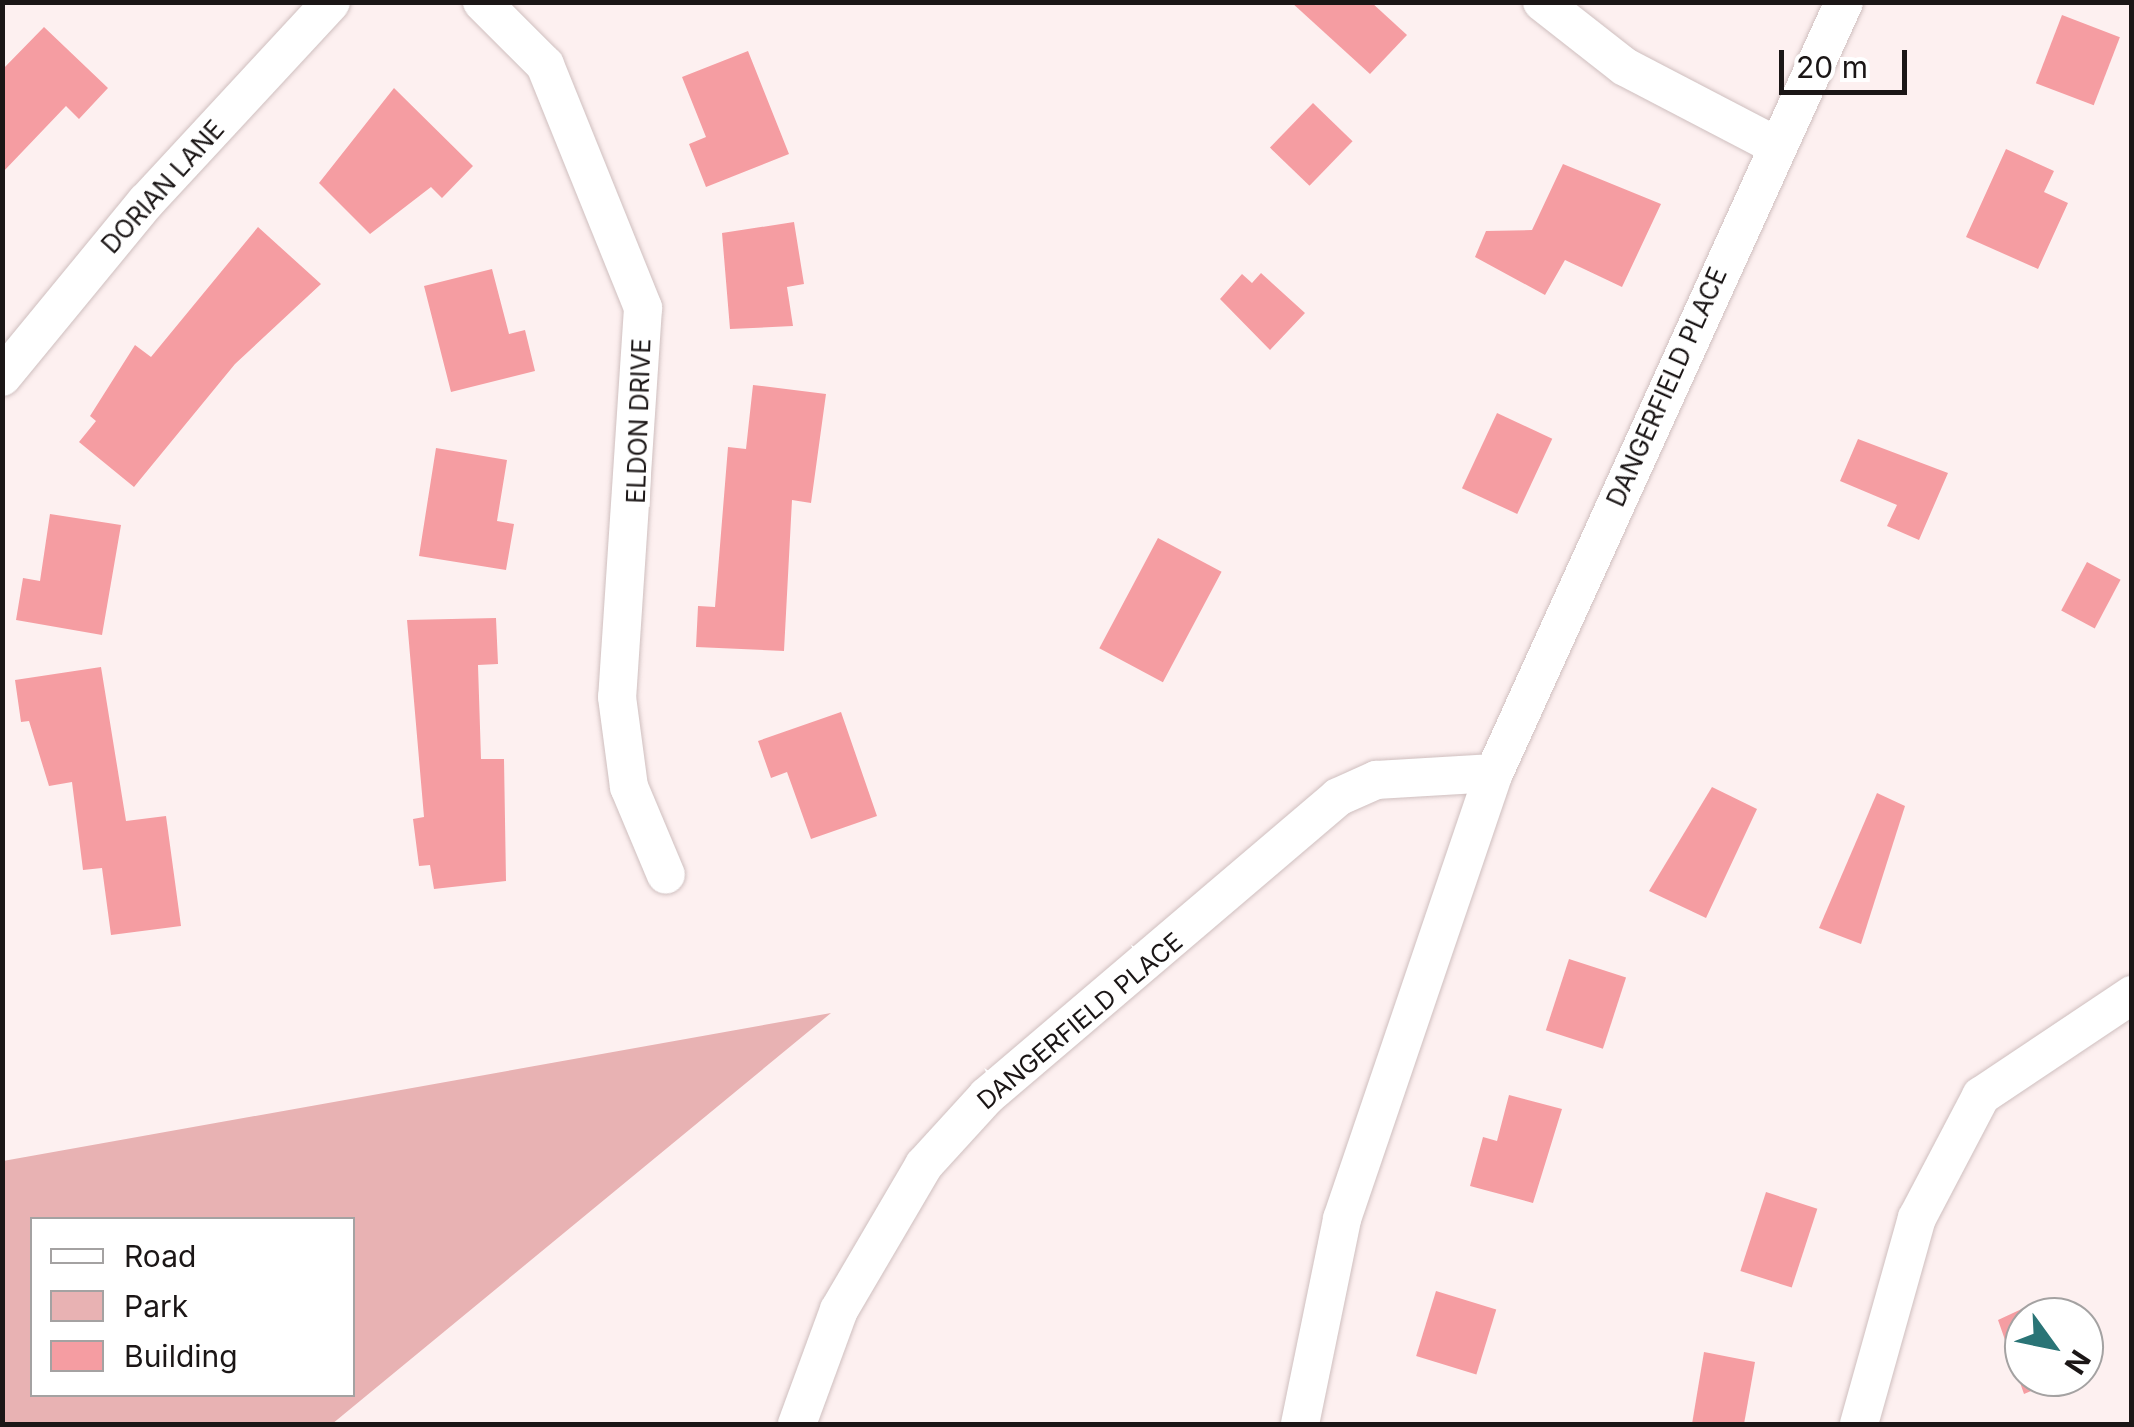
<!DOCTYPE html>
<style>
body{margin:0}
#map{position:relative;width:2134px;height:1427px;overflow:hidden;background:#fdf0f0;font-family:Inter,sans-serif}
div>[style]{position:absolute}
.green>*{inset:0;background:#e8b2b3}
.building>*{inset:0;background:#f59da2;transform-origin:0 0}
.roads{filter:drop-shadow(0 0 2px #cfbfbf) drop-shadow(0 0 2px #cfbfbf)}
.street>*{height:38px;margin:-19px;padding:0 19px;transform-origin:19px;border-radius:19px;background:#fff}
span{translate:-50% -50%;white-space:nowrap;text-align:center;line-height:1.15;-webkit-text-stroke:10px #fff;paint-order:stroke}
.street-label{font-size:25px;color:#1b1616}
.frame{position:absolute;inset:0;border:5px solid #1b1616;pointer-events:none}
.legend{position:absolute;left:30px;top:1217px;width:325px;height:180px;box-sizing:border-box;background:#fff;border:2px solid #a4a2a2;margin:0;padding:12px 18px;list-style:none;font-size:30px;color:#1b1616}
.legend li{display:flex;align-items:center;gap:20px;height:50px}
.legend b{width:50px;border:2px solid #a4a2a2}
.north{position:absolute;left:2004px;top:1297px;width:100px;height:100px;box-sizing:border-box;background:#fff;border:2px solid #a4a2a2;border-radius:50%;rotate:123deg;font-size:28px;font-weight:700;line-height:40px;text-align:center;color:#1b1616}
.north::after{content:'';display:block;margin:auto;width:35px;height:45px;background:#2a7476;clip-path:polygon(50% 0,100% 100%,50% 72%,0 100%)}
.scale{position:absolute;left:1779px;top:50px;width:128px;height:45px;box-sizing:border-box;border:5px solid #1b1616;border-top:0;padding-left:12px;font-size:30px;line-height:35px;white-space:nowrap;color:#1b1616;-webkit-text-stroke:8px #fff;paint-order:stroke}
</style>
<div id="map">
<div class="green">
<div style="clip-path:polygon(evenodd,831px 1013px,332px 1424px,3px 1424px,3px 1161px,831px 1013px,32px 1220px,352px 1220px,352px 1394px,32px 1394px,32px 1220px)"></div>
</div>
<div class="building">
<div style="clip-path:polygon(1291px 2px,1371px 2px,1407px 35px,1370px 74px)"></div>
<div style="left:2062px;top:15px;width:62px;height:73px;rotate:21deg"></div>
<div style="clip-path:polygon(44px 27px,108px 88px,79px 119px,66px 106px,2px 173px,2px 70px)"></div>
<div style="clip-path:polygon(748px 51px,789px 154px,706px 187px,689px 144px,706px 137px,682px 77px)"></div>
<div style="clip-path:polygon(394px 88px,473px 166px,442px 198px,431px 187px,370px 234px,319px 183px)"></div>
<div style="left:1313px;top:103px;width:55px;height:62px;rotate:44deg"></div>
<div style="clip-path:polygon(2006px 149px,2054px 171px,2044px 192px,2068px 203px,2038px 269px,1966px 237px)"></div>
<div style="clip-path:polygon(1563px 164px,1661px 204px,1622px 287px,1565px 260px,1545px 295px,1475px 257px,1486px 231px,1532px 230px)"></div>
<div style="clip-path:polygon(794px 222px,804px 284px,787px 287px,793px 326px,730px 329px,722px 233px)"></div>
<div style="clip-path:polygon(258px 227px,321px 284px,235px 364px,134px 487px,79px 442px,96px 421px,90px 416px,135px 345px,151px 357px)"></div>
<div style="clip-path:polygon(492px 269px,509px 334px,525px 330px,535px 371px,451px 392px,424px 286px)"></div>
<div style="clip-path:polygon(1261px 273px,1305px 313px,1270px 350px,1220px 299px,1242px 274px,1252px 283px)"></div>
<div style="clip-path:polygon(753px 385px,826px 394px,811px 503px,792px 500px,784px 651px,696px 647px,698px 606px,715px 607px,728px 447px,746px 449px)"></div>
<div style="left:1497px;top:413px;width:61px;height:83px;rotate:25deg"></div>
<div style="clip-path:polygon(1858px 439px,1948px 473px,1919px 540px,1887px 526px,1897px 505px,1840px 481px)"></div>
<div style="clip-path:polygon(436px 448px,507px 460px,497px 521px,514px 524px,506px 570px,419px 556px)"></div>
<div style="clip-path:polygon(50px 514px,121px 525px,102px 635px,16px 620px,23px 578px,40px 581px)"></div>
<div style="left:1158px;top:538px;width:72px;height:125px;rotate:28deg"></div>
<div style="left:2087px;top:562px;width:38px;height:55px;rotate:28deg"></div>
<div style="clip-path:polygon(496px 618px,498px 664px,478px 665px,481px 759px,504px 759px,506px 881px,434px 889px,430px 865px,419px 866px,413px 819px,424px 817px,407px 620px)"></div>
<div style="clip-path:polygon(101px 667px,126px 821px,166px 816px,181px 926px,111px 935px,102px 868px,83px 870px,72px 782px,49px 786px,29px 721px,21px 722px,15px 680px)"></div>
<div style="clip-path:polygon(841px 712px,877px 816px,811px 839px,787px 772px,771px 778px,758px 741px)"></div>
<div style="clip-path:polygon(1712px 787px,1757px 809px,1706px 918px,1649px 891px)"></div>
<div style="clip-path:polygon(1877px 793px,1905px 806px,1861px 944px,1819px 928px)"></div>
<div style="left:1569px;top:959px;width:60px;height:75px;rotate:18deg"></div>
<div style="clip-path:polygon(1509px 1095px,1562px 1109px,1533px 1203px,1470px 1186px,1483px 1137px,1497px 1141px)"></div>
<div style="left:1766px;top:1192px;width:54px;height:83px;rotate:18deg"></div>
<div style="left:1436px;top:1291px;width:63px;height:68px;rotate:17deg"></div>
<div style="clip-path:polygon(2043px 1299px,2051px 1317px,2024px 1317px,2024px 1377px,2064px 1377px,2024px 1394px,1998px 1320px)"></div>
<div style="clip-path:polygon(1704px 1352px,1755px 1362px,1744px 1424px,1692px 1424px)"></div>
</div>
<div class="roads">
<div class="street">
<div style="left:482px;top:2px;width:89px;rotate:45deg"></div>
<div style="left:545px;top:65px;width:262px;rotate:68deg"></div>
<div style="left:643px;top:308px;width:390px;rotate:93.8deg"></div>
<div style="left:617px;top:697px;width:91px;rotate:82.4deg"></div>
<div style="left:629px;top:787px;width:95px;rotate:67.2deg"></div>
<div style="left:1542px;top:2px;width:105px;rotate:38.1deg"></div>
<div style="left:1625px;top:67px;width:169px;rotate:27.5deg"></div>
<div style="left:2px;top:377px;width:227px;rotate:-50.6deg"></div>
<div style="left:146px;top:202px;width:272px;rotate:-47.2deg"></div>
<div style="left:797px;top:1424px;width:121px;rotate:-69.8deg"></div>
<div style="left:839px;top:1310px;width:168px;rotate:-59.6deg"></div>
<div style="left:924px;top:1165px;width:93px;rotate:-47.6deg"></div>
<div style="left:987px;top:1096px;width:461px;rotate:-40.4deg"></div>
<div style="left:1338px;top:797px;width:42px;rotate:-24.1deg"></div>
<div style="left:1376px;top:780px;width:118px;rotate:-3.4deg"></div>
<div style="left:1494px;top:773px;width:847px;rotate:-65.58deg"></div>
<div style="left:1300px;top:1424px;width:209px;rotate:-78.4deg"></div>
<div style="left:1342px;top:1219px;width:471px;rotate:-71.2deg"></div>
<div style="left:1859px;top:1424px;width:214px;rotate:-74.3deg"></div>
<div style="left:1917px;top:1218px;width:138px;rotate:-62.3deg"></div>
<div style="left:1981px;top:1096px;width:182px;rotate:-33.8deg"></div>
</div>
</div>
<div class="street-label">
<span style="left:163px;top:187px;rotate:-48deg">DORIAN LANE</span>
<span style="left:1667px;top:387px;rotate:-66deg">DANGERFIELD PLACE</span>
<span style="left:639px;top:421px;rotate:-88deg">ELDON DRIVE</span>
<span style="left:1080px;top:1021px;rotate:-40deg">DANGERFIELD PLACE</span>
</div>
<div class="frame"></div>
<ul class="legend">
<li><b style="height:12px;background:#fff"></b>Road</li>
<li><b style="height:28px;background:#e8b2b3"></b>Park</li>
<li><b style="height:28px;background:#f59da2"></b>Building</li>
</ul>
<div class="north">N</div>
<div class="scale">20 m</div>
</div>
